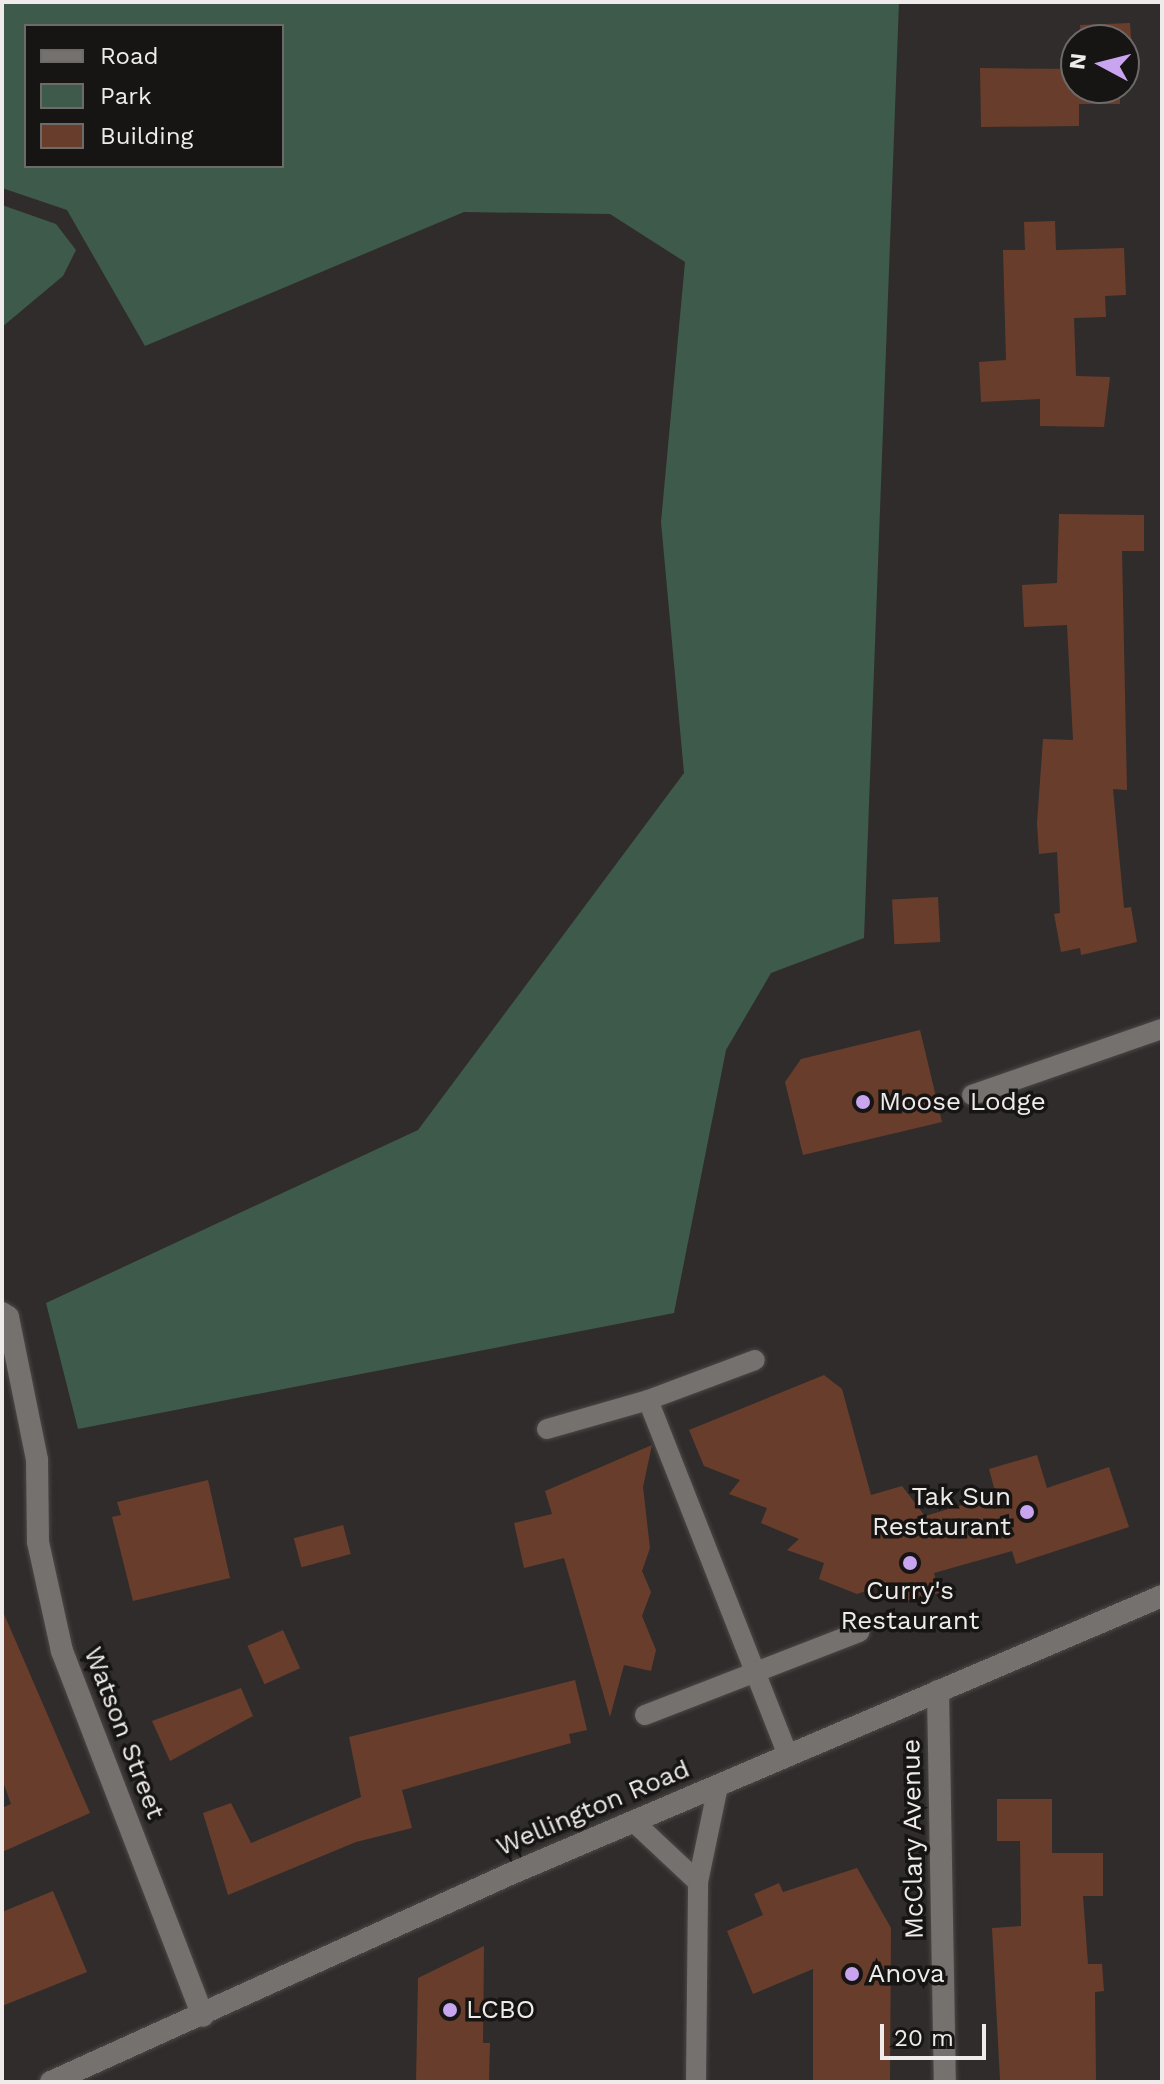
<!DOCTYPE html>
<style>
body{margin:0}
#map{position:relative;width:1164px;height:2084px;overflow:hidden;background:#302c2b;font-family:"Work Sans",sans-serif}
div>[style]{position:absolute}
.green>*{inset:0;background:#3e5a4b}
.building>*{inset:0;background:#693d2b;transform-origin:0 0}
.roads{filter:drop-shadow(0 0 2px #4b4847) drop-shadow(0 0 2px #4b4847)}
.service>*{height:20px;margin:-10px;padding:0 10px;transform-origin:10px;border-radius:10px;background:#75716f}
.minor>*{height:22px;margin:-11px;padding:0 11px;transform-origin:11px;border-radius:11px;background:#75716f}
.secondary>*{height:22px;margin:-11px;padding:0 11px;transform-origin:11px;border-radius:11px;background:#75716f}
.dots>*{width:22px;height:22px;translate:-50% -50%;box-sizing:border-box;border:4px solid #171514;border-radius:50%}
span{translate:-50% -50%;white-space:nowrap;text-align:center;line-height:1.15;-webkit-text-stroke:7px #171514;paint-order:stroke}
.poi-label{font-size:26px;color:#eeebea}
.left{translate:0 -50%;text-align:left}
.right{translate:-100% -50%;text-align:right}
.street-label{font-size:26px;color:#eeebea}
.frame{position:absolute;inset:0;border:4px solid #eeebea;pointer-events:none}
.legend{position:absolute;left:24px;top:24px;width:260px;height:144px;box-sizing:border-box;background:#171514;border:2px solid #6d6b6a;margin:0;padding:10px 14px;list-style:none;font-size:24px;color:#eeebea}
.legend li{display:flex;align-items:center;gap:16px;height:40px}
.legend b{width:40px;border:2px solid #6d6b6a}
.north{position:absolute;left:1060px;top:24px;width:80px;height:80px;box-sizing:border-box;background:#171514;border:2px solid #6d6b6a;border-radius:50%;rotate:277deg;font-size:22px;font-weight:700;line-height:32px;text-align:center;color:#eeebea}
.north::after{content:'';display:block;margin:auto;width:28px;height:36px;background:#c8a5ee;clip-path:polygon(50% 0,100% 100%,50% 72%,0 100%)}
.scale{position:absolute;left:880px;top:2024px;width:106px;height:36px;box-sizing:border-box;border:4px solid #eeebea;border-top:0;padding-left:10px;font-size:24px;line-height:28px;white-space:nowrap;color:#eeebea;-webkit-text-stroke:6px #171514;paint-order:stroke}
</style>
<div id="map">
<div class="green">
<div style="clip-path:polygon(evenodd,2px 2px,899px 2px,864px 938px,771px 973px,726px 1050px,674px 1313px,78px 1429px,46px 1303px,418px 1130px,684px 773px,661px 522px,685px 262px,610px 214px,464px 212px,145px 346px,67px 210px,2px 188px,2px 2px,26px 26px,282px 26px,282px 166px,26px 166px,26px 26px)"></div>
<div style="clip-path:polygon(2px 205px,56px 224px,76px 250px,63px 276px,2px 327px)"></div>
</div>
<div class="building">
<div style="clip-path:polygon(1130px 23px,1133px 64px,1124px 65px,1124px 40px,1081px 40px,1080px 25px)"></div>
<div style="clip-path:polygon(980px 68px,1076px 69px,1076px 88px,1120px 88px,1120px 104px,1079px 104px,1079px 126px,981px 127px)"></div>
<div style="clip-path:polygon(1055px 221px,1056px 250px,1124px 248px,1126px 295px,1105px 296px,1106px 317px,1074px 318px,1076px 376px,1110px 377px,1104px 427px,1040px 426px,1040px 399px,981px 402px,979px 362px,1006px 360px,1003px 250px,1025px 250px,1024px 222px)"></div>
<div style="clip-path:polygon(1059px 514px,1144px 515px,1144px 551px,1122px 551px,1127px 790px,1113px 789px,1124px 908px,1131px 907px,1137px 942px,1081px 955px,1080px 948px,1061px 952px,1054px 914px,1060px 913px,1057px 852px,1039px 854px,1037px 823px,1043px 739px,1073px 740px,1067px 625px,1024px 627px,1022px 585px,1057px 583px)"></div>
<div style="left:938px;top:897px;width:45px;height:46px;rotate:87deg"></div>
<div style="clip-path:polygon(920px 1030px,942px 1122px,803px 1155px,785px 1082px,801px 1059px)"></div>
<div style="clip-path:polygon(824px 1375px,842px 1389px,871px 1495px,902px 1486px,925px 1516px,996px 1495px,989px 1469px,1037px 1455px,1047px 1488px,1109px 1467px,1129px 1527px,1016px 1564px,1012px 1551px,934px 1573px,939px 1593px,898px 1603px,893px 1582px,857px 1594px,819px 1579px,824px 1563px,787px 1550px,799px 1539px,761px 1523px,767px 1508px,729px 1494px,740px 1480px,704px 1466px,689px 1430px)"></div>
<div style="clip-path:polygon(652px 1445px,643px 1487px,650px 1548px,642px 1571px,651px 1592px,642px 1616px,656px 1650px,651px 1671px,624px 1665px,610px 1717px,564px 1558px,524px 1568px,514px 1523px,552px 1514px,545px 1491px)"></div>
<div style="clip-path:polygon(208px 1480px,230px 1578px,133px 1601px,112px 1517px,121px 1515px,117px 1502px)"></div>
<div style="left:343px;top:1525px;width:30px;height:51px;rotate:75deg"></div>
<div style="clip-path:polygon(4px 1614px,90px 1813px,2px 1852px,2px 1808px,11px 1804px,2px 1779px)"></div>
<div style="left:283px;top:1630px;width:42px;height:39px;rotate:66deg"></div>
<div style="clip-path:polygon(575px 1680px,587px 1730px,569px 1734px,571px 1743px,402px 1790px,412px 1828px,356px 1842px,228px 1895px,203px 1813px,231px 1803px,251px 1843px,361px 1797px,349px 1737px)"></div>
<div style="clip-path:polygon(241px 1688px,253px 1716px,170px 1761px,152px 1721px)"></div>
<div style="clip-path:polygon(997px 1799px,1052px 1799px,1052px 1853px,1103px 1853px,1103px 1896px,1083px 1896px,1088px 1964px,1102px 1964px,1104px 1991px,1095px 1992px,1096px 2080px,1000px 2080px,992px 1928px,1021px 1926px,1020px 1841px,997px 1841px)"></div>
<div style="clip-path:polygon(857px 1868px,891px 1928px,890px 2082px,813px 2082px,813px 1969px,753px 1994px,727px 1931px,763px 1915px,754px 1894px,779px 1883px,783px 1892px)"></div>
<div style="clip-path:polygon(53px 1891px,87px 1972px,2px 2006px,2px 1912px)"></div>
<div style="clip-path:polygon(484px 1946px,483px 2043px,490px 2043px,489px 2082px,416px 2082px,418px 1978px)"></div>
</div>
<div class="roads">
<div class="service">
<div style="left:972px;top:1095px;width:201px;rotate:-19.2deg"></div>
<div style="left:648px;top:1400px;width:114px;rotate:-20.5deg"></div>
<div style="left:547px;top:1429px;width:105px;rotate:-16deg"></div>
<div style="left:648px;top:1400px;width:382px;rotate:68.5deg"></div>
<div style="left:645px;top:1715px;width:230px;rotate:-21.2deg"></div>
<div style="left:635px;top:1823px;width:86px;rotate:43.1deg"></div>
<div style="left:696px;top:2082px;width:200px;rotate:-89.4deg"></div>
<div style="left:698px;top:1882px;width:98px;rotate:-78.2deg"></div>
</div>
<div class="minor">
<div style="left:2px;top:1313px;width:7px;rotate:34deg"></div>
<div style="left:8px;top:1317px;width:146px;rotate:78.5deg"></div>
<div style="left:37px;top:1460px;width:82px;rotate:89.3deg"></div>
<div style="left:38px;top:1542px;width:112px;rotate:77.6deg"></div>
<div style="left:62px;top:1651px;width:391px;rotate:68.9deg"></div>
<div style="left:938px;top:1691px;width:391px;rotate:89deg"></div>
</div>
<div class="secondary">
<div style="left:51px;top:2082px;width:502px;rotate:-24.37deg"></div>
<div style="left:508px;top:1875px;width:711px;rotate:-23.1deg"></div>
</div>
</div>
<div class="dots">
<div style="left:863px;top:1102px;background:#c8a5ee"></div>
<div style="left:1027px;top:1512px;background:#c8a5ee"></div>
<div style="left:910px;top:1563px;background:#c8a5ee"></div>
<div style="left:852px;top:1974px;background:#c8a5ee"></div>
<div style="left:450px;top:2010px;background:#c8a5ee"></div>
</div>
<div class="poi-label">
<span class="left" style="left:879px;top:1102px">Moose Lodge</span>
<span class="right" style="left:1011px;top:1512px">Tak Sun<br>Restaurant</span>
<span style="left:910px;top:1606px">Curry's<br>Restaurant</span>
<span class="left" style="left:868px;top:1974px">Anova</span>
<span class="left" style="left:466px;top:2010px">LCBO</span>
</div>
<div class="street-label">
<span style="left:124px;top:1733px;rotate:69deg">Watson Street</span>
<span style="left:593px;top:1808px;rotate:-23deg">Wellington Road</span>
<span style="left:913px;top:1839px;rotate:-91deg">McClary Avenue</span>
</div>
<div class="frame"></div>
<ul class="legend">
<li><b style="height:10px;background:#75716f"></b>Road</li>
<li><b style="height:22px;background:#3e5a4b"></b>Park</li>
<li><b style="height:22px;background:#693d2b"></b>Building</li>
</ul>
<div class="north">N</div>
<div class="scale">20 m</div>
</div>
